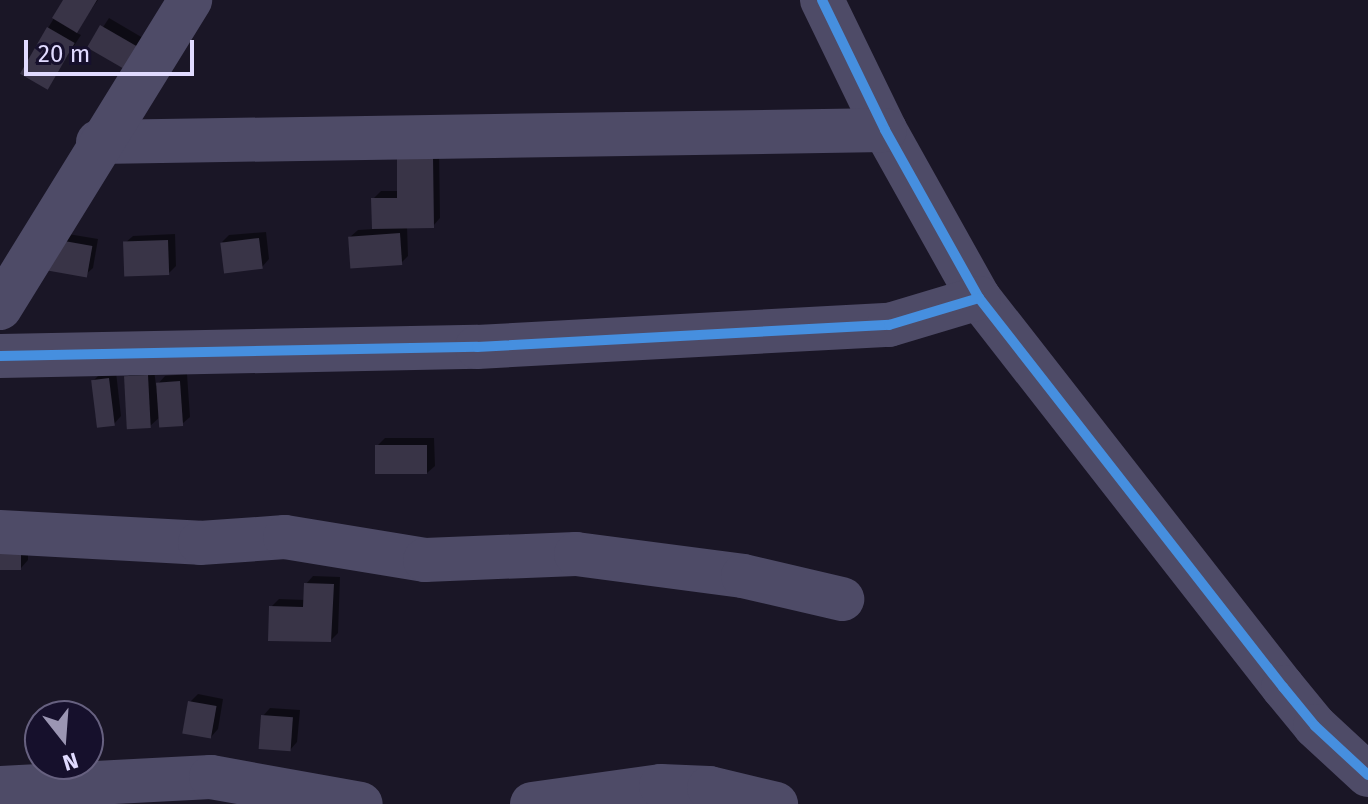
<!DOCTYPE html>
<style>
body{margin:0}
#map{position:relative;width:1368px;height:804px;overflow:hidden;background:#1a1626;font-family:"Fira Sans",sans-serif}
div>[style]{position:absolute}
.shadow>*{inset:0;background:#0007}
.building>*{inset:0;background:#393447;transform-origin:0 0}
.minor>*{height:44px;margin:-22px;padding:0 22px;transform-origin:22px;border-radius:22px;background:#4e4b67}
.cycleway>*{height:10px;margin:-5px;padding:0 5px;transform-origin:5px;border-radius:5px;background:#468fdf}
span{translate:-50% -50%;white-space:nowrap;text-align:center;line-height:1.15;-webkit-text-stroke:6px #16102c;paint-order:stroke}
.north{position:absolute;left:24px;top:700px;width:80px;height:80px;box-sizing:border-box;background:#16102c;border:2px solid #676180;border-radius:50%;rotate:163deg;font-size:22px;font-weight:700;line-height:32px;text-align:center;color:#e1dbff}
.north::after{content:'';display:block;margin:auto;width:28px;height:36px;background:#9b96b3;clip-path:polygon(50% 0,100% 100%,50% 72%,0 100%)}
.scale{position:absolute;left:24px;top:40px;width:170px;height:36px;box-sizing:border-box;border:4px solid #e1dbff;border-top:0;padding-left:10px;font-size:24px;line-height:28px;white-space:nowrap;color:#e1dbff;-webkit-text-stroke:6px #16102c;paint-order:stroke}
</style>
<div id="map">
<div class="shadow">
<div style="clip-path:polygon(65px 0,98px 0,75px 32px,81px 35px,47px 87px,48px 28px)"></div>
<div style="clip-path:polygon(109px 18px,143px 38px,130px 59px,90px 47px)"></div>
<div style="clip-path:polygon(439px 149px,440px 218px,433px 226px,407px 226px,408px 256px,401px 263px,350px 237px,358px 230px,374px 229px,373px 199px,381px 191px,399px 191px)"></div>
<div style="clip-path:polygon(266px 232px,269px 259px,262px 267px,222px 242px,229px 235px)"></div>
<div style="clip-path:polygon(62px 233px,98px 239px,93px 268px,85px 275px,50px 270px)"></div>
<div style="clip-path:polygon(175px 234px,176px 266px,168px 274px,125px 243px,133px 236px)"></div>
<div style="clip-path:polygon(154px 369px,156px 386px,165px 376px,187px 374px,190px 417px,182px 424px,160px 417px,150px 426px,126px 378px,134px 370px)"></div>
<div style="clip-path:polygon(116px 372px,121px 416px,114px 424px,93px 381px,101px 373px)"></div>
<div style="clip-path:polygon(385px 438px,434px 438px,435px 466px,427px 473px,377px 446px)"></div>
<div style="clip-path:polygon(28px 538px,28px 560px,21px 568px,0 568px)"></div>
<div style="clip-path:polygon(313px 576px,340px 577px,338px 633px,331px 640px,271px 607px,279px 599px,306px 600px,306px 584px)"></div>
<div style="clip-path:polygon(198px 694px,223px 699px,218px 729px,211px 737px,190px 702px)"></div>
<div style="clip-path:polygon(270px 708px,300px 710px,297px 742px,290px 750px,263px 716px)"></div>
</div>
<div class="building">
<div style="clip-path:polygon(63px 0,97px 0,77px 33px,52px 18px)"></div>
<div style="left:100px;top:25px;width:43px;height:26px;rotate:30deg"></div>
<div style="left:47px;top:27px;width:32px;height:54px;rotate:30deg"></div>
<div style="clip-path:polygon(433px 156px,434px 228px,372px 229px,371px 198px,397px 198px,397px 157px)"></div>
<div style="left:400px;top:233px;width:32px;height:52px;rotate:86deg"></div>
<div style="left:259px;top:238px;width:31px;height:39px;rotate:83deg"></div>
<div style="left:53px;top:239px;width:40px;height:32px;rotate:10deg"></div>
<div style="left:168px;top:240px;width:35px;height:45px;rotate:88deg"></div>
<div style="left:148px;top:375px;width:53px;height:24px;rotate:87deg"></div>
<div style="left:109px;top:378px;width:48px;height:18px;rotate:83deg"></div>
<div style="left:180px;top:381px;width:45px;height:24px;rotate:86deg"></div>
<div style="left:375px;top:445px;width:52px;height:29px"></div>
<div style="left:0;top:545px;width:21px;height:25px"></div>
<div style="clip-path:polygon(304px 583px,334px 584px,331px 642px,268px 641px,269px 606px,303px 607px)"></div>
<div style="left:188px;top:701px;width:29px;height:33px;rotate:10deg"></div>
<div style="left:261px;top:715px;width:32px;height:34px;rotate:4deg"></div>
</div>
<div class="minor">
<div style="left:822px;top:0;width:144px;rotate:64.1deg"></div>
<div style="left:885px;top:130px;width:193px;rotate:60.8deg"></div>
<div style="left:979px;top:298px;width:494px;rotate:52deg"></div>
<div style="left:1283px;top:687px;width:50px;rotate:50.6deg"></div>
<div style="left:1315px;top:726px;width:72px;rotate:42.8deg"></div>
<div style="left:98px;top:142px;width:787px;rotate:-0.87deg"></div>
<div style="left:0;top:308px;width:362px;rotate:-58.3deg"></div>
<div style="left:0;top:356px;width:477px;rotate:-1.1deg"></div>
<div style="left:477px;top:347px;width:413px;rotate:-3.1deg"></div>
<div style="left:889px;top:325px;width:94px;rotate:-16.7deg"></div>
<div style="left:0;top:532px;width:200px;rotate:3.1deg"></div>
<div style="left:200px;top:543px;width:85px;rotate:-4deg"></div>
<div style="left:285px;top:537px;width:142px;rotate:9.3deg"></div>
<div style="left:425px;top:560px;width:151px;rotate:-2.3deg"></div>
<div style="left:576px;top:554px;width:168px;rotate:7.5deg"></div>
<div style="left:743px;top:576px;width:102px;rotate:13.1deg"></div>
<div style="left:0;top:788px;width:211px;rotate:-3deg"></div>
<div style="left:211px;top:777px;width:152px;rotate:10.2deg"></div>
<div style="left:532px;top:804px;width:130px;rotate:-7.9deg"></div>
<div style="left:661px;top:786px;width:48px;rotate:2.4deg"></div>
<div style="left:709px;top:788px;width:69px;rotate:13.4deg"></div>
</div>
<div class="cycleway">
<div style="left:822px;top:0;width:144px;rotate:64.1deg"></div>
<div style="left:885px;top:130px;width:193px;rotate:60.8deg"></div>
<div style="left:979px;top:298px;width:494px;rotate:52deg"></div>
<div style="left:1283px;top:687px;width:50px;rotate:50.6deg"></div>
<div style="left:1315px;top:726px;width:72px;rotate:42.8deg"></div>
<div style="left:0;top:356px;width:477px;rotate:-1.1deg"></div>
<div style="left:477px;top:347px;width:413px;rotate:-3.1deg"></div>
<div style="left:889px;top:325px;width:94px;rotate:-16.7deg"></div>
</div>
<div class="north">N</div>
<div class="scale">20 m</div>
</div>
